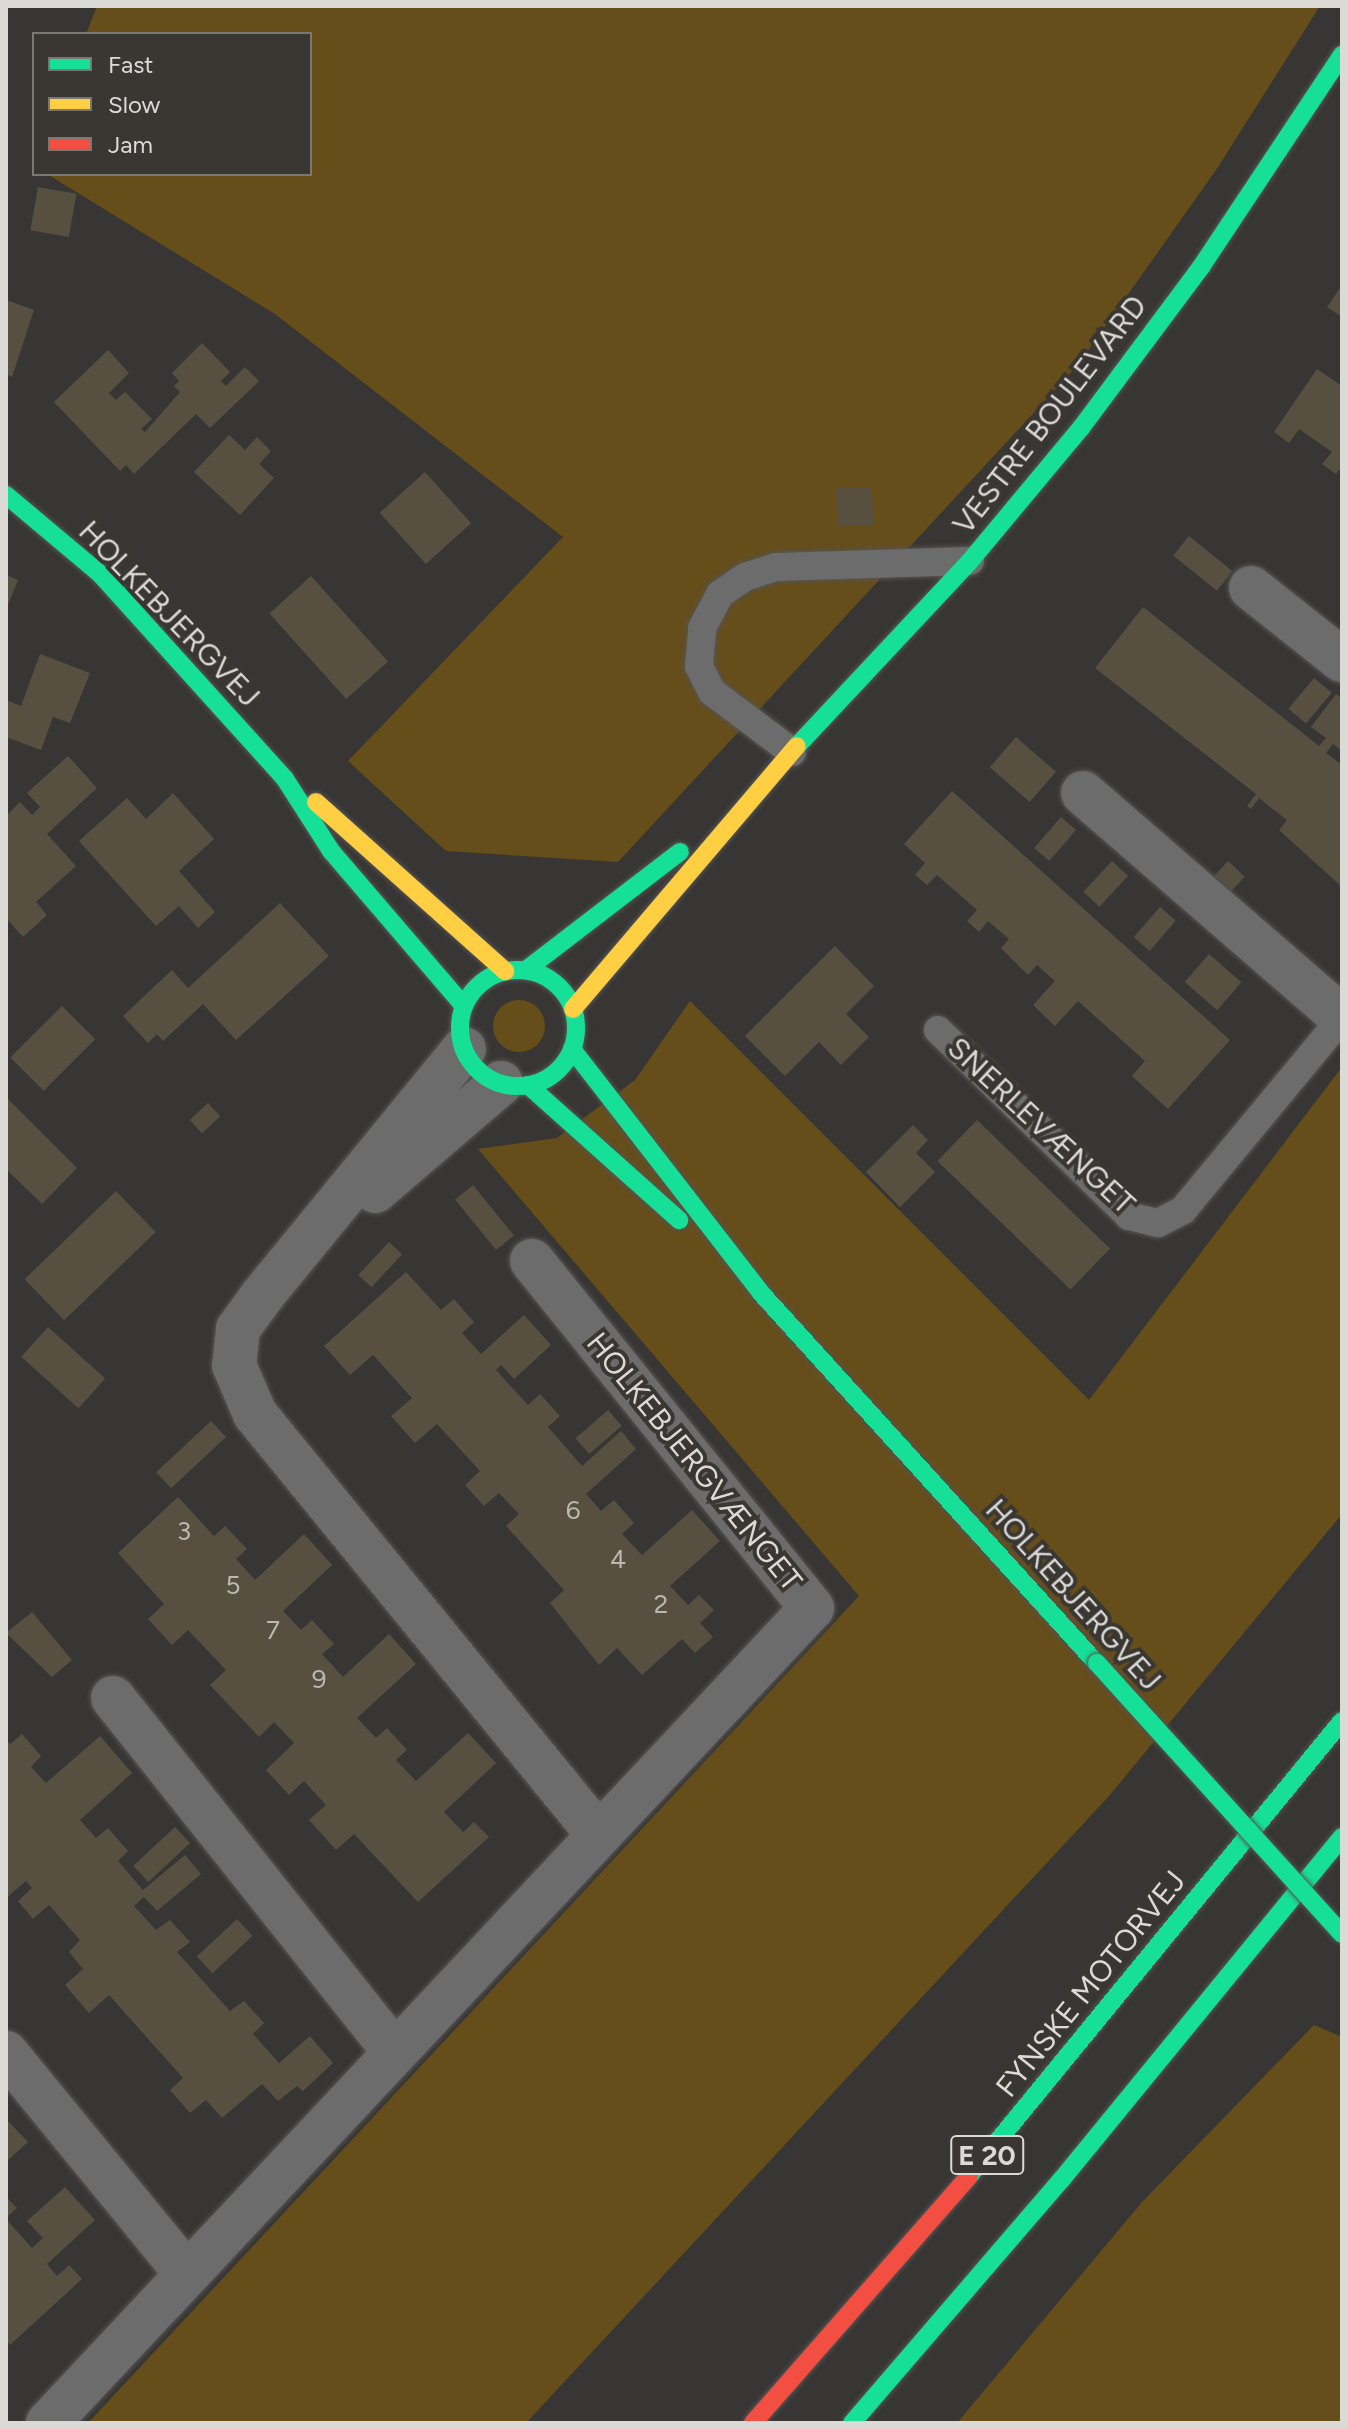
<!DOCTYPE html>
<meta charset="utf-8">
<style>
body{margin:0}
#map{position:relative;width:1348px;height:2429px;overflow:hidden;background:#383634;font-family:Figtree,sans-serif}
div>[style]{position:absolute}
.green>*{inset:0;background:#664e1b}
.round{border-radius:50%}
.building>*{inset:0;background:#575041;transform-origin:0 0}
.roads{filter:drop-shadow(0 0 2px #555452) drop-shadow(0 0 2px #555452)}
.lane>*{height:28px;margin:-14px;padding:0 14px;transform-origin:14px;border-radius:14px;background:#6b6c6b}
.street>*{height:44px;margin:-22px;padding:0 22px;transform-origin:22px;border-radius:22px;background:#6b6c6b}
.fast>*{height:18px;margin:-9px;padding:0 9px;transform-origin:9px;border-radius:9px;background:#16e098}
.fast>.ring{margin:-9px;padding:0;box-sizing:content-box;background:none;border:18px solid #16e098;border-radius:50%}
.slow>*{height:18px;margin:-9px;padding:0 9px;transform-origin:9px;border-radius:9px;background:#ffcf43}
.jam>*{height:18px;margin:-9px;padding:0 9px;transform-origin:9px;border-radius:9px;background:#f24e42}
.bridges{filter:drop-shadow(0 0 2px #555452) drop-shadow(0 0 2px #555452)}
.fast-bridge>*{height:18px;margin:-9px;padding:0 9px;transform-origin:9px;border-radius:9px;background:#16e098}
span{translate:-50% -50%;white-space:nowrap;text-align:center;line-height:1.15;-webkit-text-stroke:8px #3a3732;paint-order:stroke}
.number-label{font-size:26px;color:#bbb8b2}
.number-label span{-webkit-text-stroke-width:0}
.shield-label span{padding:2px 6px;background:#3a3732;border:2px solid;border-radius:6px;-webkit-text-stroke-width:0}
.shield-label{font-size:28px;color:#dcdad7;font-weight:700}
.street-label{font-size:30px;color:#dcdad7}
.frame{position:absolute;inset:0;border:8px solid #dcdad7;pointer-events:none}
.legend{position:absolute;left:32px;top:32px;width:280px;height:144px;box-sizing:border-box;background:#3a3732;border:2px solid #7b7874;margin:0;padding:10px 14px;list-style:none;font-size:24px;color:#dcdad7}
.legend li{display:flex;align-items:center;gap:16px;height:40px}
.legend b{width:40px;border:2px solid #7b7874}
</style>
<div id="map">
<div class="green">
<div style="clip-path:polygon(97px 6px,1320px 6px,1216px 170px,1078px 365px,618px 862px,446px 851px,348px 761px,563px 537px,275px 314px,47px 174px,310px 174px,310px 34px,86px 34px)"></div>
<div class="round" style="left:493px;top:1000px;width:52px;height:52px"></div>
<div style="clip-path:polygon(690px 1001px,1089px 1400px,1342px 1067px,1342px 1514px,1109px 1796px,526px 2423px,88px 2423px,859px 1596px,478px 1149px,557px 1138px,635px 1080px)"></div>
<div style="clip-path:polygon(1314px 2025px,1342px 2037px,1342px 2423px,957px 2423px,1143px 2201px)"></div>
</div>
<div class="building">
<div style="left:38px;top:187px;width:39px;height:44px;rotate:10deg"></div>
<div style="clip-path:polygon(1342px 285px,1342px 317px,1327px 307px)"></div>
<div style="clip-path:polygon(6px 300px,34px 310px,12px 377px,6px 374px)"></div>
<div style="clip-path:polygon(202px 343px,230px 372px,221px 381px,226px 386px,245px 367px,259px 381px,210px 428px,196px 414px,134px 474px,126px 465px,120px 471px,54px 402px,108px 350px,129px 373px,109px 393px,116px 400px,125px 392px,152px 419px,141px 429px,145px 432px,180px 392px,174px 386px,179px 381px,172px 373px)"></div>
<div style="clip-path:polygon(1317px 369px,1342px 386px,1342px 466px,1336px 474px,1322px 464px,1332px 452px,1299px 429px,1289px 443px,1274px 432px)"></div>
<div style="clip-path:polygon(229px 435px,245px 450px,257px 437px,271px 451px,259px 464px,274px 478px,240px 515px,194px 472px)"></div>
<div style="left:425px;top:472px;width:69px;height:61px;rotate:48deg"></div>
<div style="left:872px;top:487px;width:38px;height:36px;rotate:88deg"></div>
<div style="left:1189px;top:536px;width:56px;height:25px;rotate:39deg"></div>
<div style="clip-path:polygon(6px 575px,18px 580px,6px 610px)"></div>
<div style="left:311px;top:576px;width:115px;height:56px;rotate:48deg"></div>
<div style="clip-path:polygon(1143px 607px,1319px 746px,1326px 738px,1311px 727px,1336px 694px,1342px 698px,1342px 751px,1333px 744px,1326px 753px,1342px 765px,1342px 887px,1279px 830px,1287px 820px,1259px 798px,1251px 809px,1247px 806px,1256px 794px,1095px 668px)"></div>
<div style="clip-path:polygon(40px 654px,90px 673px,70px 723px,53px 717px,41px 750px,6px 737px,6px 700px,21px 706px)"></div>
<div style="left:1314px;top:678px;width:23px;height:40px;rotate:40deg"></div>
<div style="left:1016px;top:737px;width:53px;height:40px;rotate:41deg"></div>
<div style="clip-path:polygon(68px 756px,97px 788px,47px 834px,76px 866px,36px 902px,47px 915px,23px 937px,6px 918px,6px 816px,20px 802px,32px 815px,40px 807px,27px 793px)"></div>
<div style="clip-path:polygon(952px 791px,1230px 1040px,1168px 1109px,1132px 1076px,1145px 1061px,1078px 1001px,1055px 1026px,1033px 1005px,1055px 981px,1037px 965px,1028px 975px,1001px 948px,1009px 939px,988px 921px,979px 932px,967px 921px,977px 910px,937px 875px,927px 885px,915px 875px,925px 863px,904px 844px)"></div>
<div style="clip-path:polygon(173px 793px,214px 839px,179px 871px,215px 912px,198px 928px,179px 906px,156px 926px,79px 841px,127px 798px,146px 819px)"></div>
<div style="left:1061px;top:817px;width:20px;height:41px;rotate:41deg"></div>
<div style="left:1112px;top:861px;width:22px;height:42px;rotate:43deg"></div>
<div style="left:1228px;top:861px;width:23px;height:20px;rotate:43deg"></div>
<div style="clip-path:polygon(280px 903px,329px 956px,236px 1040px,203px 1004px,163px 1041px,157px 1034px,148px 1043px,123px 1016px,172px 970px,188px 988px)"></div>
<div style="left:1160px;top:907px;width:21px;height:40px;rotate:41deg"></div>
<div style="clip-path:polygon(835px 946px,874px 986px,846px 1014px,869px 1037px,841px 1065px,819px 1042px,785px 1076px,745px 1036px)"></div>
<div style="left:1209px;top:954px;width:43px;height:37px;rotate:41deg"></div>
<div style="left:62px;top:1006px;width:47px;height:73px;rotate:45deg"></div>
<div style="clip-path:polygon(6px 1097px,77px 1168px,42px 1204px,6px 1169px)"></div>
<div style="left:208px;top:1103px;width:18px;height:25px;rotate:47deg"></div>
<div style="left:977px;top:1120px;width:185px;height:57px;rotate:44deg"></div>
<div style="clip-path:polygon(913px 1125px,928px 1140px,916px 1153px,935px 1172px,900px 1207px,866px 1172px)"></div>
<div style="left:473px;top:1185px;width:65px;height:23px;rotate:51deg"></div>
<div style="left:116px;top:1191px;width:57px;height:127px;rotate:46deg"></div>
<div style="left:389px;top:1242px;width:18px;height:45px;rotate:43deg"></div>
<div style="clip-path:polygon(406px 1272px,441px 1310px,454px 1299px,474px 1322px,462px 1333px,481px 1354px,524px 1315px,551px 1345px,514px 1379px,501px 1365px,496px 1370px,528px 1405px,540px 1394px,560px 1416px,548px 1427px,582px 1466px,621px 1431px,636px 1449px,586px 1494px,601px 1511px,614px 1500px,634px 1523px,622px 1534px,642px 1555px,692px 1510px,720px 1541px,670px 1586px,688px 1605px,699px 1595px,714px 1610px,700px 1623px,713px 1637px,695px 1653px,682px 1639px,642px 1675px,617px 1648px,599px 1665px,550px 1603px,564px 1590px,506px 1526px,519px 1514px,499px 1493px,484px 1506px,465px 1485px,480px 1471px,437px 1424px,415px 1443px,391px 1416px,412px 1398px,373px 1355px,350px 1375px,324px 1346px)"></div>
<div style="left:48px;top:1327px;width:77px;height:40px;rotate:42deg"></div>
<div style="left:608px;top:1410px;width:21px;height:43px;rotate:49deg"></div>
<div style="left:211px;top:1421px;width:22px;height:75px;rotate:47deg"></div>
<div style="clip-path:polygon(178px 1497px,214px 1536px,225px 1526px,247px 1549px,236px 1559px,255px 1580px,304px 1534px,332px 1565px,283px 1611px,301px 1630px,312px 1620px,334px 1644px,322px 1654px,343px 1677px,389px 1634px,416px 1664px,357px 1718px,376px 1738px,387px 1728px,407px 1750px,396px 1760px,416px 1781px,468px 1733px,496px 1763px,444px 1812px,463px 1832px,474px 1822px,489px 1837px,418px 1902px,354px 1834px,336px 1850px,309px 1820px,326px 1805px,304px 1781px,289px 1795px,266px 1770px,294px 1743px,274px 1722px,259px 1737px,210px 1685px,226px 1670px,188px 1630px,172px 1645px,148px 1619px,164px 1604px,118px 1553px)"></div>
<div style="clip-path:polygon(32px 1612px,72px 1660px,52px 1677px,6px 1633px)"></div>
<div style="clip-path:polygon(22px 1734px,41px 1756px,31px 1767px,46px 1783px,100px 1736px,132px 1773px,80px 1820px,96px 1838px,108px 1828px,128px 1851px,118px 1861px,143px 1890px,185px 1855px,201px 1874px,157px 1911px,144px 1897px,134px 1906px,156px 1930px,170px 1920px,190px 1942px,177px 1952px,230px 2011px,244px 2001px,264px 2023px,253px 2034px,279px 2063px,310px 2036px,333px 2063px,303px 2091px,297px 2086px,278px 2101px,262px 2084px,222px 2118px,206px 2100px,190px 2113px,170px 2090px,183px 2078px,109px 1995px,89px 2013px,65px 1985px,83px 1969px,69px 1952px,80px 1940px,49px 1905px,33px 1919px,18px 1901px,32px 1888px,26px 1881px,6px 1898px,6px 1740px,10px 1744px)"></div>
<div style="left:175px;top:1827px;width:22px;height:57px;rotate:47deg"></div>
<div style="left:237px;top:1919px;width:23px;height:55px;rotate:47deg"></div>
<div style="clip-path:polygon(6px 2119px,28px 2142px,6px 2162px)"></div>
<div style="clip-path:polygon(65px 2187px,95px 2220px,47px 2264px,57px 2276px,69px 2265px,82px 2279px,10px 2345px,6px 2340px,6px 2219px,32px 2248px,43px 2238px,27px 2221px)"></div>
<div style="clip-path:polygon(6px 2197px,17px 2208px,6px 2218px)"></div>
</div>
<div class="roads">
<div class="lane">
<div style="left:792px;top:752px;width:100px;rotate:-143.1deg"></div>
<div style="left:712px;top:692px;width:29px;rotate:-117deg"></div>
<div style="left:699px;top:666px;width:38px;rotate:-85deg"></div>
<div style="left:702px;top:628px;width:38px;rotate:-62deg"></div>
<div style="left:720px;top:594px;width:30px;rotate:-34deg"></div>
<div style="left:745px;top:577px;width:33px;rotate:-18deg"></div>
<div style="left:776px;top:567px;width:194px;rotate:-1.8deg"></div>
<div style="left:938px;top:1030px;width:267px;rotate:44.2deg"></div>
<div style="left:1129px;top:1216px;width:30px;rotate:14deg"></div>
<div style="left:1158px;top:1223px;width:28px;rotate:-27deg"></div>
<div style="left:1183px;top:1210px;width:248px;rotate:-50.4deg"></div>
</div>
<div class="street">
<div style="left:1251px;top:588px;width:116px;rotate:38.4deg"></div>
<div style="left:1083px;top:793px;width:342px;rotate:40.9deg"></div>
<div style="left:464px;top:1049px;width:319px;rotate:129.3deg"></div>
<div style="left:262px;top:1296px;width:41px;rotate:126deg"></div>
<div style="left:238px;top:1329px;width:36px;rotate:96deg"></div>
<div style="left:234px;top:1365px;width:53px;rotate:66.8deg"></div>
<div style="left:255px;top:1414px;width:541px;rotate:50.78deg"></div>
<div style="left:375px;top:1191px;width:166px;rotate:-40.6deg"></div>
<div style="left:113px;top:1698px;width:450px;rotate:51.5deg"></div>
<div style="left:6px;top:2053px;width:284px;rotate:50.7deg"></div>
<div style="left:48px;top:2423px;width:1117px;rotate:-46.85deg"></div>
<div style="left:812px;top:1608px;width:446px;rotate:-128.9deg"></div>
</div>
<div class="fast">
<div style="left:6px;top:495px;width:123px;rotate:40deg"></div>
<div style="left:100px;top:574px;width:276px;rotate:47.9deg"></div>
<div style="left:285px;top:779px;width:85px;rotate:57.4deg"></div>
<div style="left:331px;top:851px;width:204px;rotate:49.4deg"></div>
<div style="left:797px;top:746px;width:253px;rotate:-46.9deg"></div>
<div style="left:970px;top:561px;width:173px;rotate:-50.2deg"></div>
<div style="left:1081px;top:428px;width:201px;rotate:-53.3deg"></div>
<div style="left:1201px;top:267px;width:255px;rotate:-56.4deg"></div>
<div style="left:526px;top:970px;width:194px;rotate:-37.5deg"></div>
<div class="ring" style="left:460px;top:970px;width:98px;height:98px"></div>
<div style="left:572px;top:1049px;width:309px;rotate:52.2deg"></div>
<div style="left:761px;top:1293px;width:500px;rotate:47.8deg"></div>
<div style="left:528px;top:1085px;width:203px;rotate:41.8deg"></div>
<div style="left:969px;top:2176px;width:588px;rotate:-50.66deg"></div>
<div style="left:852px;top:2423px;width:322px;rotate:-49.3deg"></div>
<div style="left:1062px;top:2179px;width:442px;rotate:-50.7deg"></div>
</div>
<div class="slow">
<div style="left:316px;top:802px;width:254px;rotate:41.8deg"></div>
<div style="left:573px;top:1009px;width:345px;rotate:-49.6deg"></div>
</div>
<div class="jam">
<div style="left:753px;top:2423px;width:328px;rotate:-48.8deg"></div>
</div>
</div>
<div class="bridges">
<div class="fast-bridge">
<div style="left:1097px;top:1663px;width:365px;rotate:47.9deg"></div>
</div>
</div>
<div class="number-label">
<span style="left:573px;top:1511px">6</span>
<span style="left:184px;top:1532px">3</span>
<span style="left:618px;top:1560px">4</span>
<span style="left:233px;top:1586px">5</span>
<span style="left:661px;top:1605px">2</span>
<span style="left:273px;top:1631px">7</span>
<span style="left:319px;top:1680px">9</span>
</div>
<div class="shield-label">
<span style="left:987px;top:2155px">E 20</span>
</div>
<div class="street-label">
<span style="left:1050px;top:415px;rotate:-52deg">VESTRE BOULEVARD</span>
<span style="left:169px;top:614px;rotate:46deg">HOLKEBJERGVEJ</span>
<span style="left:1041px;top:1126px;rotate:43deg">SNERLEVÆNGET</span>
<span style="left:694px;top:1462px;rotate:51deg">HOLKEBJERGVÆNGET</span>
<span style="left:1073px;top:1595px;rotate:48deg">HOLKEBJERGVEJ</span>
<span style="left:1091px;top:1984px;rotate:-51deg">FYNSKE MOTORVEJ</span>
</div>
<div class="frame"></div>
<ul class="legend">
<li><b style="height:10px;background:#16e098"></b>Fast</li>
<li><b style="height:10px;background:#ffcf43"></b>Slow</li>
<li><b style="height:10px;background:#f24e42"></b>Jam</li>
</ul>
</div>
